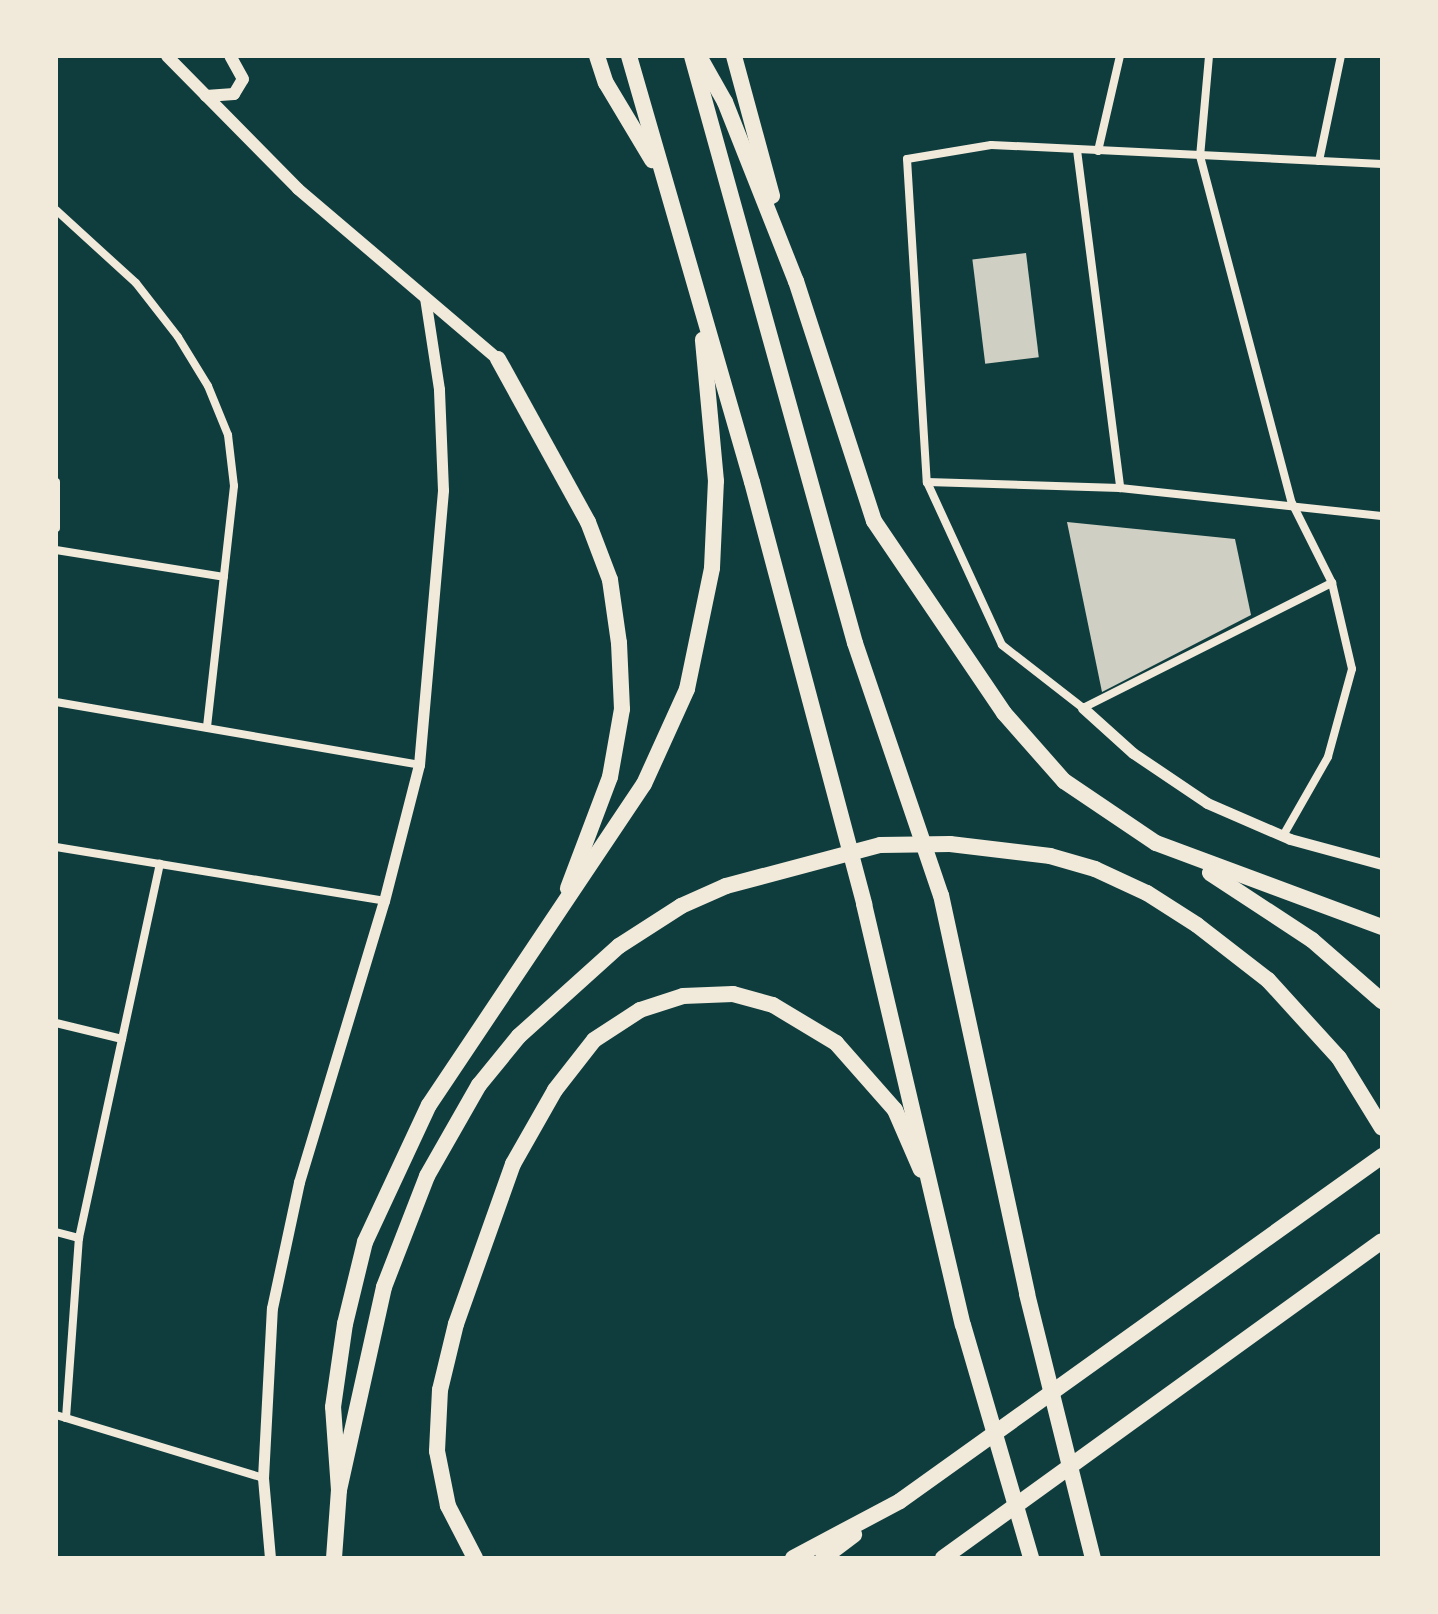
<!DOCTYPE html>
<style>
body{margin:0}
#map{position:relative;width:1438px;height:1614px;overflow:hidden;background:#0f3d3e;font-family:Raleway,sans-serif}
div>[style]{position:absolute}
.building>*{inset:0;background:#cfcfc3;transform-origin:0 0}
.minor>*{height:8px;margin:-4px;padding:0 4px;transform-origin:4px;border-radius:4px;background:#f1e9da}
.tertiary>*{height:11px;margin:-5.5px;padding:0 5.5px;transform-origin:5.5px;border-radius:5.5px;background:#f1e9da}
.secondary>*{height:12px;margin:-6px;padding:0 6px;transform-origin:6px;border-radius:6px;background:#f1e9da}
.motorway>*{height:16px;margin:-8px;padding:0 8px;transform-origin:8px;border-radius:8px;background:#f1e9da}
span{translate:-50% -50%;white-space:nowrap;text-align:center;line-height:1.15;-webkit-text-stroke:6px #f1e9da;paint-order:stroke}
.frame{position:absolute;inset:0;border:58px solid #f1e9da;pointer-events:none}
</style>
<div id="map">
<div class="building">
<div style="left:1026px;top:253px;width:105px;height:54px;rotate:83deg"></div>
<div style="clip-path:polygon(1067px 522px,1235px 539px,1251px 615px,1102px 692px)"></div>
</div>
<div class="minor">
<div style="left:1209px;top:56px;width:100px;rotate:95.1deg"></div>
<div style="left:1200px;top:156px;width:359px;rotate:75.2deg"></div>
<div style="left:1292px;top:503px;width:89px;rotate:63.4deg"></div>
<div style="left:1332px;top:583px;width:88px;rotate:76.9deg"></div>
<div style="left:1352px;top:669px;width:91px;rotate:105.3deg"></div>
<div style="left:1328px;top:757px;width:91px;rotate:119.7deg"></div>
<div style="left:1077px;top:150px;width:341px;rotate:82.7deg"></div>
<div style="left:1098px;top:151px;width:98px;rotate:-77deg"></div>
<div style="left:1319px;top:161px;width:107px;rotate:-78.2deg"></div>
<div style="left:1382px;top:164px;width:391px;rotate:-177.2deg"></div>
<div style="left:991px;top:145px;width:85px;rotate:170.5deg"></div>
<div style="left:907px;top:159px;width:324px;rotate:86.5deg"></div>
<div style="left:927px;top:482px;width:193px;rotate:1.8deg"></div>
<div style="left:1120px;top:488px;width:263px;rotate:6.1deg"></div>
<div style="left:56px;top:210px;width:108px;rotate:42.4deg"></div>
<div style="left:136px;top:283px;width:68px;rotate:52.1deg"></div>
<div style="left:178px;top:337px;width:57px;rotate:58.5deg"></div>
<div style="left:208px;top:386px;width:53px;rotate:67.8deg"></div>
<div style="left:228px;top:435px;width:51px;rotate:83.3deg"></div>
<div style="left:234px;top:486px;width:243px;rotate:96.4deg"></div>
<div style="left:56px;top:482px;width:46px;rotate:90deg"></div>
<div style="left:927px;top:482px;width:179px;rotate:65.3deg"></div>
<div style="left:1002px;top:645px;width:103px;rotate:37.9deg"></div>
<div style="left:1083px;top:708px;width:279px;rotate:-26.7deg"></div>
<div style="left:56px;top:550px;width:170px;rotate:9.1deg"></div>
<div style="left:56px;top:702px;width:368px;rotate:9.8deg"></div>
<div style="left:56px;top:847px;width:332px;rotate:9.3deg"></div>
<div style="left:56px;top:1023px;width:68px;rotate:13.6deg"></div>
<div style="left:56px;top:1232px;width:24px;rotate:15deg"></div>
<div style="left:56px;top:1415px;width:216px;rotate:16.9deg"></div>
<div style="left:66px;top:1418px;width:180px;rotate:-85.9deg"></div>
<div style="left:79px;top:1238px;width:383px;rotate:-77.8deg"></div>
</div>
<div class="tertiary">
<div style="left:1083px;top:708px;width:67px;rotate:42deg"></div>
<div style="left:1133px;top:753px;width:89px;rotate:34deg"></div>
<div style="left:1207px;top:803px;width:90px;rotate:23.4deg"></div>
<div style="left:1290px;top:839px;width:95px;rotate:15.2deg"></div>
<div style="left:270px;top:1558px;width:80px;rotate:-95deg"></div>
<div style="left:263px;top:1478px;width:170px;rotate:-87deg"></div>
<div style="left:272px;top:1308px;width:129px;rotate:-77.9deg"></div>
<div style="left:299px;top:1182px;width:294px;rotate:-73.2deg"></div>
<div style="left:384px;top:901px;width:140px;rotate:-75.6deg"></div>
<div style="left:419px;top:765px;width:276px;rotate:-85deg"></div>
<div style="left:443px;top:490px;width:101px;rotate:-92.3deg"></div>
<div style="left:439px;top:389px;width:93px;rotate:-98.7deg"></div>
</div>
<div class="secondary">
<div style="left:167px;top:56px;width:187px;rotate:45.4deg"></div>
<div style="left:298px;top:189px;width:262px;rotate:40.4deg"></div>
<div style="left:206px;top:96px;width:28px;rotate:-4deg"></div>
<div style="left:234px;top:94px;width:17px;rotate:-59deg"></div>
<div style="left:243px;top:79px;width:26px;rotate:-119deg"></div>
</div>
<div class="motorway">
<div style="left:597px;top:56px;width:28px;rotate:72deg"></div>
<div style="left:606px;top:83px;width:90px;rotate:59.1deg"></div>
<div style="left:629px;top:56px;width:443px;rotate:73.9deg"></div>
<div style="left:752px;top:482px;width:437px;rotate:75.1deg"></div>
<div style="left:864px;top:904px;width:432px;rotate:76.8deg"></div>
<div style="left:963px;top:1325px;width:243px;rotate:73.7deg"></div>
<div style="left:692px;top:56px;width:609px;rotate:74.48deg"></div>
<div style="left:855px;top:643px;width:266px;rotate:71.2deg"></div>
<div style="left:941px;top:895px;width:408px;rotate:77.8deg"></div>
<div style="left:1027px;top:1294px;width:272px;rotate:76deg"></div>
<div style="left:734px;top:56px;width:145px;rotate:74.8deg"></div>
<div style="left:700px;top:58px;width:51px;rotate:60.4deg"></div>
<div style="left:725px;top:102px;width:193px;rotate:68.4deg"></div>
<div style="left:796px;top:281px;width:252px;rotate:72deg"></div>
<div style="left:874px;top:521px;width:232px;rotate:55.9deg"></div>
<div style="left:1004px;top:713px;width:91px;rotate:48.6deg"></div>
<div style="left:1064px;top:781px;width:111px;rotate:34deg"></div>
<div style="left:1156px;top:843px;width:241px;rotate:20.4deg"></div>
<div style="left:498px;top:359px;width:186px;rotate:61.1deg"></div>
<div style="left:588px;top:522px;width:62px;rotate:69.2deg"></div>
<div style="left:610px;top:580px;width:64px;rotate:81.9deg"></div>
<div style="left:619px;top:643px;width:66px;rotate:87.4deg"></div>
<div style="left:622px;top:709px;width:69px;rotate:100deg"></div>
<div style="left:610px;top:777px;width:119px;rotate:110.7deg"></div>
<div style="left:1210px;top:873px;width:122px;rotate:33.3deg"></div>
<div style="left:1312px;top:940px;width:93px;rotate:41.1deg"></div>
<div style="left:339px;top:1490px;width:208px;rotate:-77.5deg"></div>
<div style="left:384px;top:1287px;width:119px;rotate:-68.8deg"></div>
<div style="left:427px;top:1176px;width:105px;rotate:-60.3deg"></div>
<div style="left:479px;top:1085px;width:63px;rotate:-50.8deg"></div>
<div style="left:519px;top:1036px;width:135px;rotate:-42deg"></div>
<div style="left:619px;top:946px;width:74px;rotate:-32.8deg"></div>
<div style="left:681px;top:906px;width:49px;rotate:-24deg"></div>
<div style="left:726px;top:886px;width:159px;rotate:-14.9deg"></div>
<div style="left:880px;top:845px;width:70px;rotate:-0.8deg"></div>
<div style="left:950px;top:844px;width:101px;rotate:6.8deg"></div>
<div style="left:1050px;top:856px;width:47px;rotate:16.1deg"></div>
<div style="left:1095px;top:869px;width:57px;rotate:24.8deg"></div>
<div style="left:1147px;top:893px;width:59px;rotate:32.6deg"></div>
<div style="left:1197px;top:925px;width:90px;rotate:37.8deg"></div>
<div style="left:1268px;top:980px;width:105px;rotate:47.7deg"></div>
<div style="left:1339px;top:1058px;width:82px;rotate:58.4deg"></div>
<div style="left:334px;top:1558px;width:68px;rotate:-85.8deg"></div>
<div style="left:339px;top:1490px;width:83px;rotate:-94.1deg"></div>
<div style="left:333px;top:1407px;width:84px;rotate:-81.8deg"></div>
<div style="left:345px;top:1324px;width:84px;rotate:-76.3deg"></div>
<div style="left:365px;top:1242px;width:151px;rotate:-65deg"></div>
<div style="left:429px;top:1105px;width:386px;rotate:-56.2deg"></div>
<div style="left:644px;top:784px;width:104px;rotate:-65.6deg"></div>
<div style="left:687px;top:689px;width:124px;rotate:-78.3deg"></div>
<div style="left:712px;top:568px;width:87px;rotate:-87.4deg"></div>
<div style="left:716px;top:481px;width:142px;rotate:-95.3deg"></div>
<div style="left:475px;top:1558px;width:59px;rotate:-117.4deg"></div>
<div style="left:448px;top:1506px;width:56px;rotate:-101.3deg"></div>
<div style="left:437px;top:1451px;width:61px;rotate:-87.2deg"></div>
<div style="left:440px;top:1390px;width:68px;rotate:-76.4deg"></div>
<div style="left:456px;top:1324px;width:170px;rotate:-70.4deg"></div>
<div style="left:513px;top:1164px;width:85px;rotate:-60.4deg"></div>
<div style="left:555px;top:1090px;width:63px;rotate:-52deg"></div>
<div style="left:594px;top:1040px;width:55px;rotate:-33.1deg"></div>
<div style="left:640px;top:1010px;width:45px;rotate:-18deg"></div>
<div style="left:683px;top:996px;width:50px;rotate:-2.3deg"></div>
<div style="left:733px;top:994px;width:41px;rotate:15.4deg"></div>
<div style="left:773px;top:1005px;width:74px;rotate:31.1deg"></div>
<div style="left:836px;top:1043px;width:89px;rotate:48.6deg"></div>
<div style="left:895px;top:1110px;width:65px;rotate:66.6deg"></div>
<div style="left:793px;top:1558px;width:121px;rotate:-28deg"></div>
<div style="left:900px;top:1501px;width:593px;rotate:-35.59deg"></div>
<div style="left:823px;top:1558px;width:39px;rotate:-37deg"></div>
<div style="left:943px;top:1558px;width:541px;rotate:-35.83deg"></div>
</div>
<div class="frame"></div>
</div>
